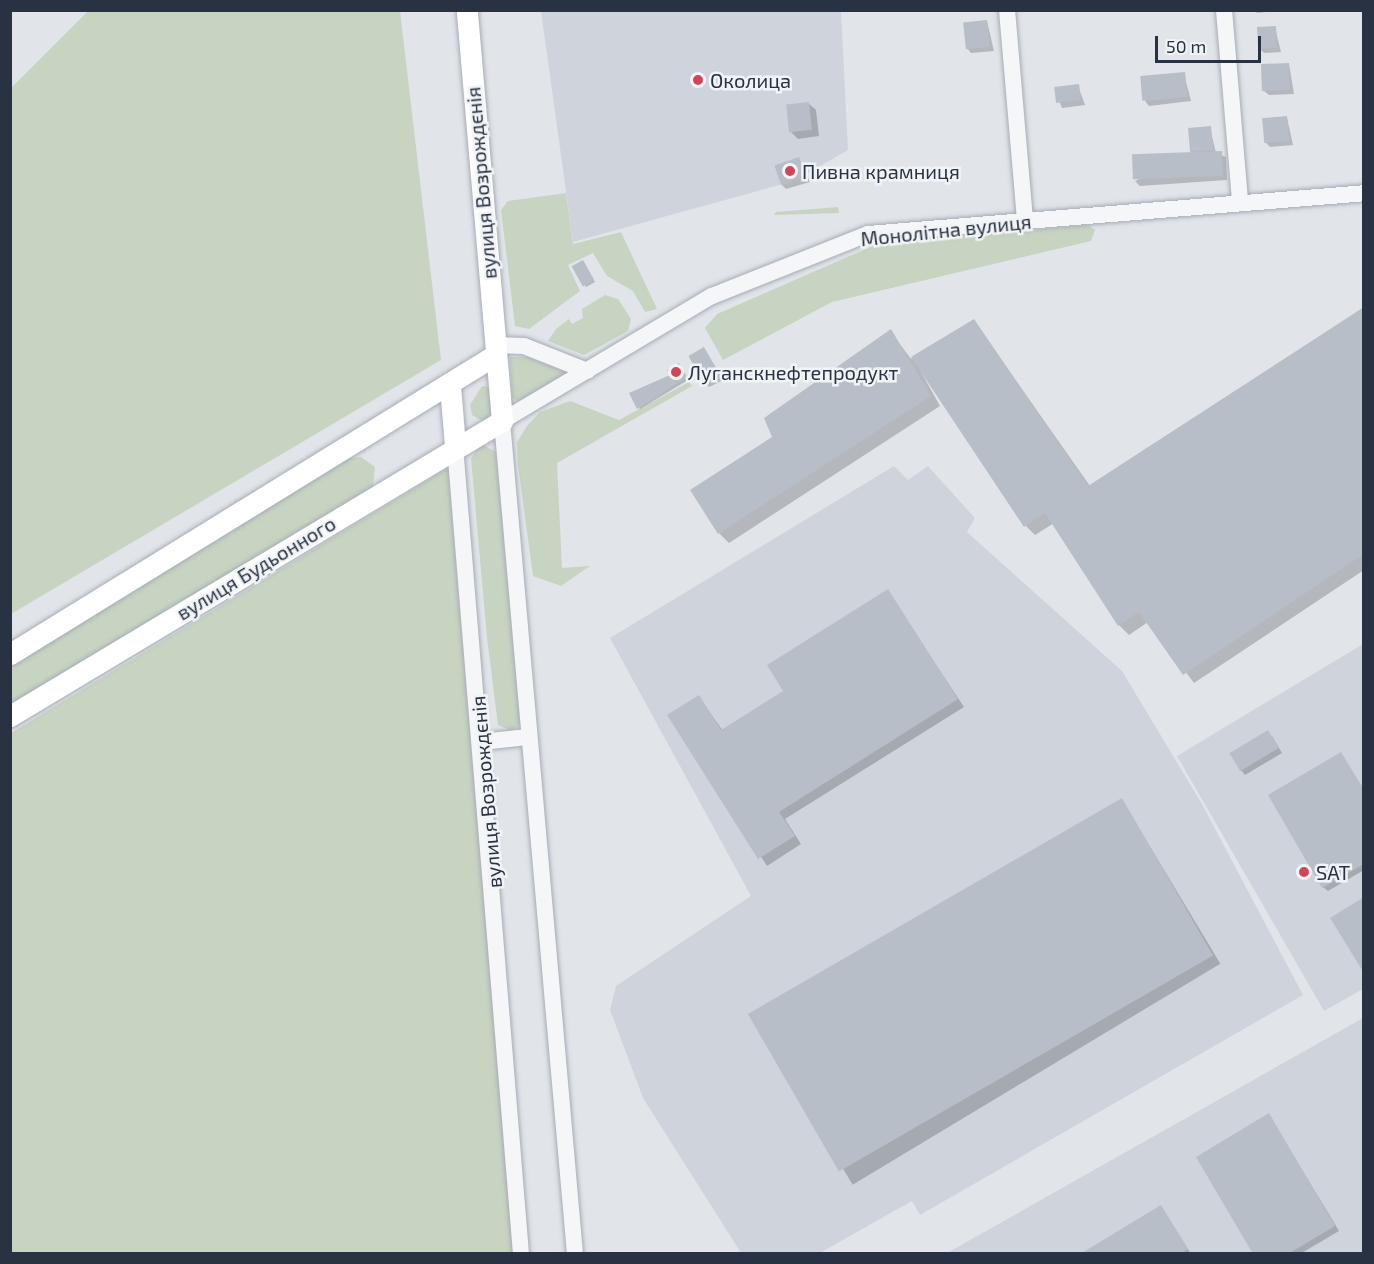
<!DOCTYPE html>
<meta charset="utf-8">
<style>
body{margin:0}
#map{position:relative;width:1374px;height:1264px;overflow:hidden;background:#e1e5ea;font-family:"Exo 2",sans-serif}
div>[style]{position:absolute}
.built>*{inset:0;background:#cfd4dc}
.green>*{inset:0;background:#c7d4c2}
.shadow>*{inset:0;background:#0003;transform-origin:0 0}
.building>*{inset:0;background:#b8bec7;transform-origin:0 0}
.roads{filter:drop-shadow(0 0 2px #a6acb4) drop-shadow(0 0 2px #a6acb4)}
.minor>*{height:16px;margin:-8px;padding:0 8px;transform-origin:8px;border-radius:8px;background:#f4f6f8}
.major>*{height:21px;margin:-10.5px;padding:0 10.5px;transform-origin:10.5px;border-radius:10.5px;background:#fff}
.dots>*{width:16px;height:16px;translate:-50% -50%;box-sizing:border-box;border:3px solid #f1f4f7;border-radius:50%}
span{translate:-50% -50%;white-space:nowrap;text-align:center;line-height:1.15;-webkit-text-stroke:5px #f1f4f7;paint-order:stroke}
.poi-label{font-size:20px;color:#293242}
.left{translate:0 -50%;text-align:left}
.street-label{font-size:20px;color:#293242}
.frame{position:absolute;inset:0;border:12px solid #293242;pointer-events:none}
.scale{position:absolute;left:1155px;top:36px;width:106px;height:27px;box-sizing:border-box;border:3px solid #293242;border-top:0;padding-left:8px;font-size:18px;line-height:21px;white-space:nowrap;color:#293242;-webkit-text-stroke:4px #f1f4f7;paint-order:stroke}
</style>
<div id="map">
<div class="built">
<div style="clip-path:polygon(541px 11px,841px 11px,848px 150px,794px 181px,573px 242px)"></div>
<div style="clip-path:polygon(894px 466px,908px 480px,928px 466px,975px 518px,967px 532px,1122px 671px,1202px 804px,1303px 995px,920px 1215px,912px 1201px,818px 1254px,741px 1253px,643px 1098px,610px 1010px,616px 986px,751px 896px,610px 638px)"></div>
<div style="clip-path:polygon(1363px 644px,1363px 989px,1324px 1011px,1177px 756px)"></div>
<div style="clip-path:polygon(1363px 1018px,1363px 1253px,947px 1253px)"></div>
</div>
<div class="green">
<div style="clip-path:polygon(88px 11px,400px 11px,441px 360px,11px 614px,11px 88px)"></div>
<div style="clip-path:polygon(566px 193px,573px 244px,621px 232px,657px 309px,645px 312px,633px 291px,607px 276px,593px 253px,568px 265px,580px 291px,529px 329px,515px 326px,501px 210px,508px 201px)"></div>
<div style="clip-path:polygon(838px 207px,839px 213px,774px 215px,776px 212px)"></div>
<div style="clip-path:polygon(1088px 225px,1095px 230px,1091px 241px,832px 302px,723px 360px,705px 328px,717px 314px,875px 245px)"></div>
<div style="clip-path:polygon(605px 295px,618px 299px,631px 319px,628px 331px,584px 355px,548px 341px,556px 329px,569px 319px,572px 324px,583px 318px,582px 309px)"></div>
<div style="clip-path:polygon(510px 357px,528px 357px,570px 374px,518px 401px,512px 398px)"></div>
<div style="clip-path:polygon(689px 382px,692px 386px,557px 463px,562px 568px,590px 566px,561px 586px,533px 576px,518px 465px,517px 442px,527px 426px,540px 412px,570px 401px,619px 420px)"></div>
<div style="clip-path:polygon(482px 386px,489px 387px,493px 412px,484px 422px,472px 415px,470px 405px)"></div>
<div style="clip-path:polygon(482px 444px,496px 452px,520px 724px,512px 731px,498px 725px,487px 638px,471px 458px)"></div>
<div style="clip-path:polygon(361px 457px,375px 467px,373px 487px,11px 706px,11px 664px,350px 458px)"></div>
<div style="clip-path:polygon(448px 468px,513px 1253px,11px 1254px,11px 733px)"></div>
</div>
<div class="shadow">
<div style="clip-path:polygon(1255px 10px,1283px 10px,1257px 13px)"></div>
<div style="clip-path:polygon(987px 21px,994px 51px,971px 53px,967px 48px)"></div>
<div style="clip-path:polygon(1275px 28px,1281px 52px,1264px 53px,1259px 48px)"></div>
<div style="clip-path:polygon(1289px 64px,1294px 94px,1269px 95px,1264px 91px)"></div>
<div style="clip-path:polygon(1184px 74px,1191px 101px,1149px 106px,1145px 101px)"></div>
<div style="clip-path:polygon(1078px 86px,1085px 105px,1062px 108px,1055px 90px)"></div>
<div style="clip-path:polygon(808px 103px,816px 110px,819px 136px,798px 139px,791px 132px)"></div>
<div style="clip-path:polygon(1287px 118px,1293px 145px,1270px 147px,1265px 142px)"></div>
<div style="clip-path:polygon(1210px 128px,1216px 153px,1226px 157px,1227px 180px,1140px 186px,1135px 181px,1194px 154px,1191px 151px)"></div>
<div style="clip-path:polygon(799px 159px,810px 182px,786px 189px,782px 185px)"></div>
<div style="clip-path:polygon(584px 263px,595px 282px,586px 287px,585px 285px)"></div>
<div style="clip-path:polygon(1364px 309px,1364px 570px,1194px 683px,1148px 622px,1129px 635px,1119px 625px,1054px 523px,1035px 535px,1026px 526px,914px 359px,940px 406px,729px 543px,719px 533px,774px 437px,890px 331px,911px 359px,974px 321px,1090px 486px)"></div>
<div style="clip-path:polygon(704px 349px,723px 380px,709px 387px,705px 383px)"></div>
<div style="clip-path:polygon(679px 365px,688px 380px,640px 409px,639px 408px)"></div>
<div style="clip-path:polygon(887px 591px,964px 707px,785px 819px,801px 844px,767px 866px,669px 716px,699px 697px,723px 731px,785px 692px)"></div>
<div style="clip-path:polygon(1272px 736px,1282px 753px,1245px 775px,1241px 770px)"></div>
<div style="clip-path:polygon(1341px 754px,1364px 790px,1364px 870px,1328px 891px,1323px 887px)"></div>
<div style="left:1122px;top:800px;width:191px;height:429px;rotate:59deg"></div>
<div style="clip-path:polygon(1269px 1115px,1339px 1231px,1300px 1254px,1255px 1254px)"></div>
<div style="clip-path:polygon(1161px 1206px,1191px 1254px,1083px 1254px)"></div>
</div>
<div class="building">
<div style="left:987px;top:20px;width:27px;height:24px;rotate:84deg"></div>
<div style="left:1276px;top:26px;width:22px;height:19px;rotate:87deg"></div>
<div style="left:1289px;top:63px;width:27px;height:28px;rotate:88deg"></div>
<div style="left:1185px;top:72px;width:25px;height:45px;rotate:85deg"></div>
<div style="left:1079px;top:84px;width:16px;height:25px;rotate:83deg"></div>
<div style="left:809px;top:102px;width:28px;height:23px;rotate:84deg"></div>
<div style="left:1287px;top:116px;width:25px;height:25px;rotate:85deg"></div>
<div style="left:1211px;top:126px;width:24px;height:23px;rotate:85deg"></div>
<div style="left:1222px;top:151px;width:25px;height:90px;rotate:88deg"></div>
<div style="left:799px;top:157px;width:21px;height:26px;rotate:71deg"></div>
<div style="left:583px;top:260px;width:23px;height:13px;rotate:61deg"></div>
<div style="clip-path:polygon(1364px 307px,1364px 554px,1183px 675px,1139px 612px,1118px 626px,1045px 513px,1024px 527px,911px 357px,974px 319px,1088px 486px)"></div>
<div style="clip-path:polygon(891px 329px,931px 396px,718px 534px,690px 490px,772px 437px,764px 418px)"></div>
<div style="left:704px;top:347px;width:32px;height:18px;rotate:60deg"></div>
<div style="clip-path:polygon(679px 363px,687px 377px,637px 409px,629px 393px,670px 375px,667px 370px)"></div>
<div style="clip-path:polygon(888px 589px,958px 699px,779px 812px,795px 836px,758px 859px,667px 715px,699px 695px,721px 730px,783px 691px,767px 665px)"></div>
<div style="left:1268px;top:730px;width:21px;height:45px;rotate:59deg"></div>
<div style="clip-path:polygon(1341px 752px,1364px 790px,1364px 864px,1322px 888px,1268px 795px)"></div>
<div style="left:1122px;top:798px;width:182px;height:432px;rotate:60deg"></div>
<div style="clip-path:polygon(1364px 897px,1364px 973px,1330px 918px)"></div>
<div style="clip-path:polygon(1269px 1113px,1335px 1226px,1288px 1254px,1253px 1254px,1196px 1157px)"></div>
<div style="clip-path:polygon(1161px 1205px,1188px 1249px,1180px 1254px,1080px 1254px)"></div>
</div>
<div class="roads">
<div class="minor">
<div style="left:1007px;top:10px;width:213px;rotate:85.1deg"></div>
<div style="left:1224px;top:10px;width:193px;rotate:85.2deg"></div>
<div style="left:495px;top:345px;width:29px;rotate:2deg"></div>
<div style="left:524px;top:346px;width:68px;rotate:21.6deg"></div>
<div style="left:455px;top:446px;width:811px;rotate:85.33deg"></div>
<div style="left:481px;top:742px;width:47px;rotate:-6.1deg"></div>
<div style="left:575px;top:1254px;width:836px;rotate:-95.01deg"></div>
<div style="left:502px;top:421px;width:244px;rotate:-30.8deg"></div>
<div style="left:712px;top:296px;width:168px;rotate:-21.7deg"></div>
<div style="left:868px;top:234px;width:498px;rotate:-4.7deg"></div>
</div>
<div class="major">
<div style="left:450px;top:386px;width:60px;rotate:85.2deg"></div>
<div style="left:10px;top:654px;width:570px;rotate:-31.65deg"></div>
<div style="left:10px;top:716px;width:574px;rotate:-30.95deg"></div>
<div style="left:502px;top:421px;width:412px;rotate:-94.9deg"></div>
</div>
</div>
<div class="dots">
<div style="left:698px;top:80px;background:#d04659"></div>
<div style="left:790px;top:171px;background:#d04659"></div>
<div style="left:676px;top:372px;background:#d04659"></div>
<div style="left:1304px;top:872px;background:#d04659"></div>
</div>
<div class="poi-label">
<span class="left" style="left:710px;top:80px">Околица</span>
<span class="left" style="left:802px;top:171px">Пивна крамниця</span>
<span class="left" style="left:688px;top:372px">Луганскнефтепродукт</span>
<span class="left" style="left:1316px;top:872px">SAT</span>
</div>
<div class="street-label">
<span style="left:481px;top:183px;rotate:-95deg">вулиця Возрождєнія</span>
<span style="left:946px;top:230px;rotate:-6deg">Монолітна вулиця</span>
<span style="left:256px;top:568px;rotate:-31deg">вулиця Будьонного</span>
<span style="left:486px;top:792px;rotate:-95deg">вулиця Возрождєнія</span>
</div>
<div class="frame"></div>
<div class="scale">50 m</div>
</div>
